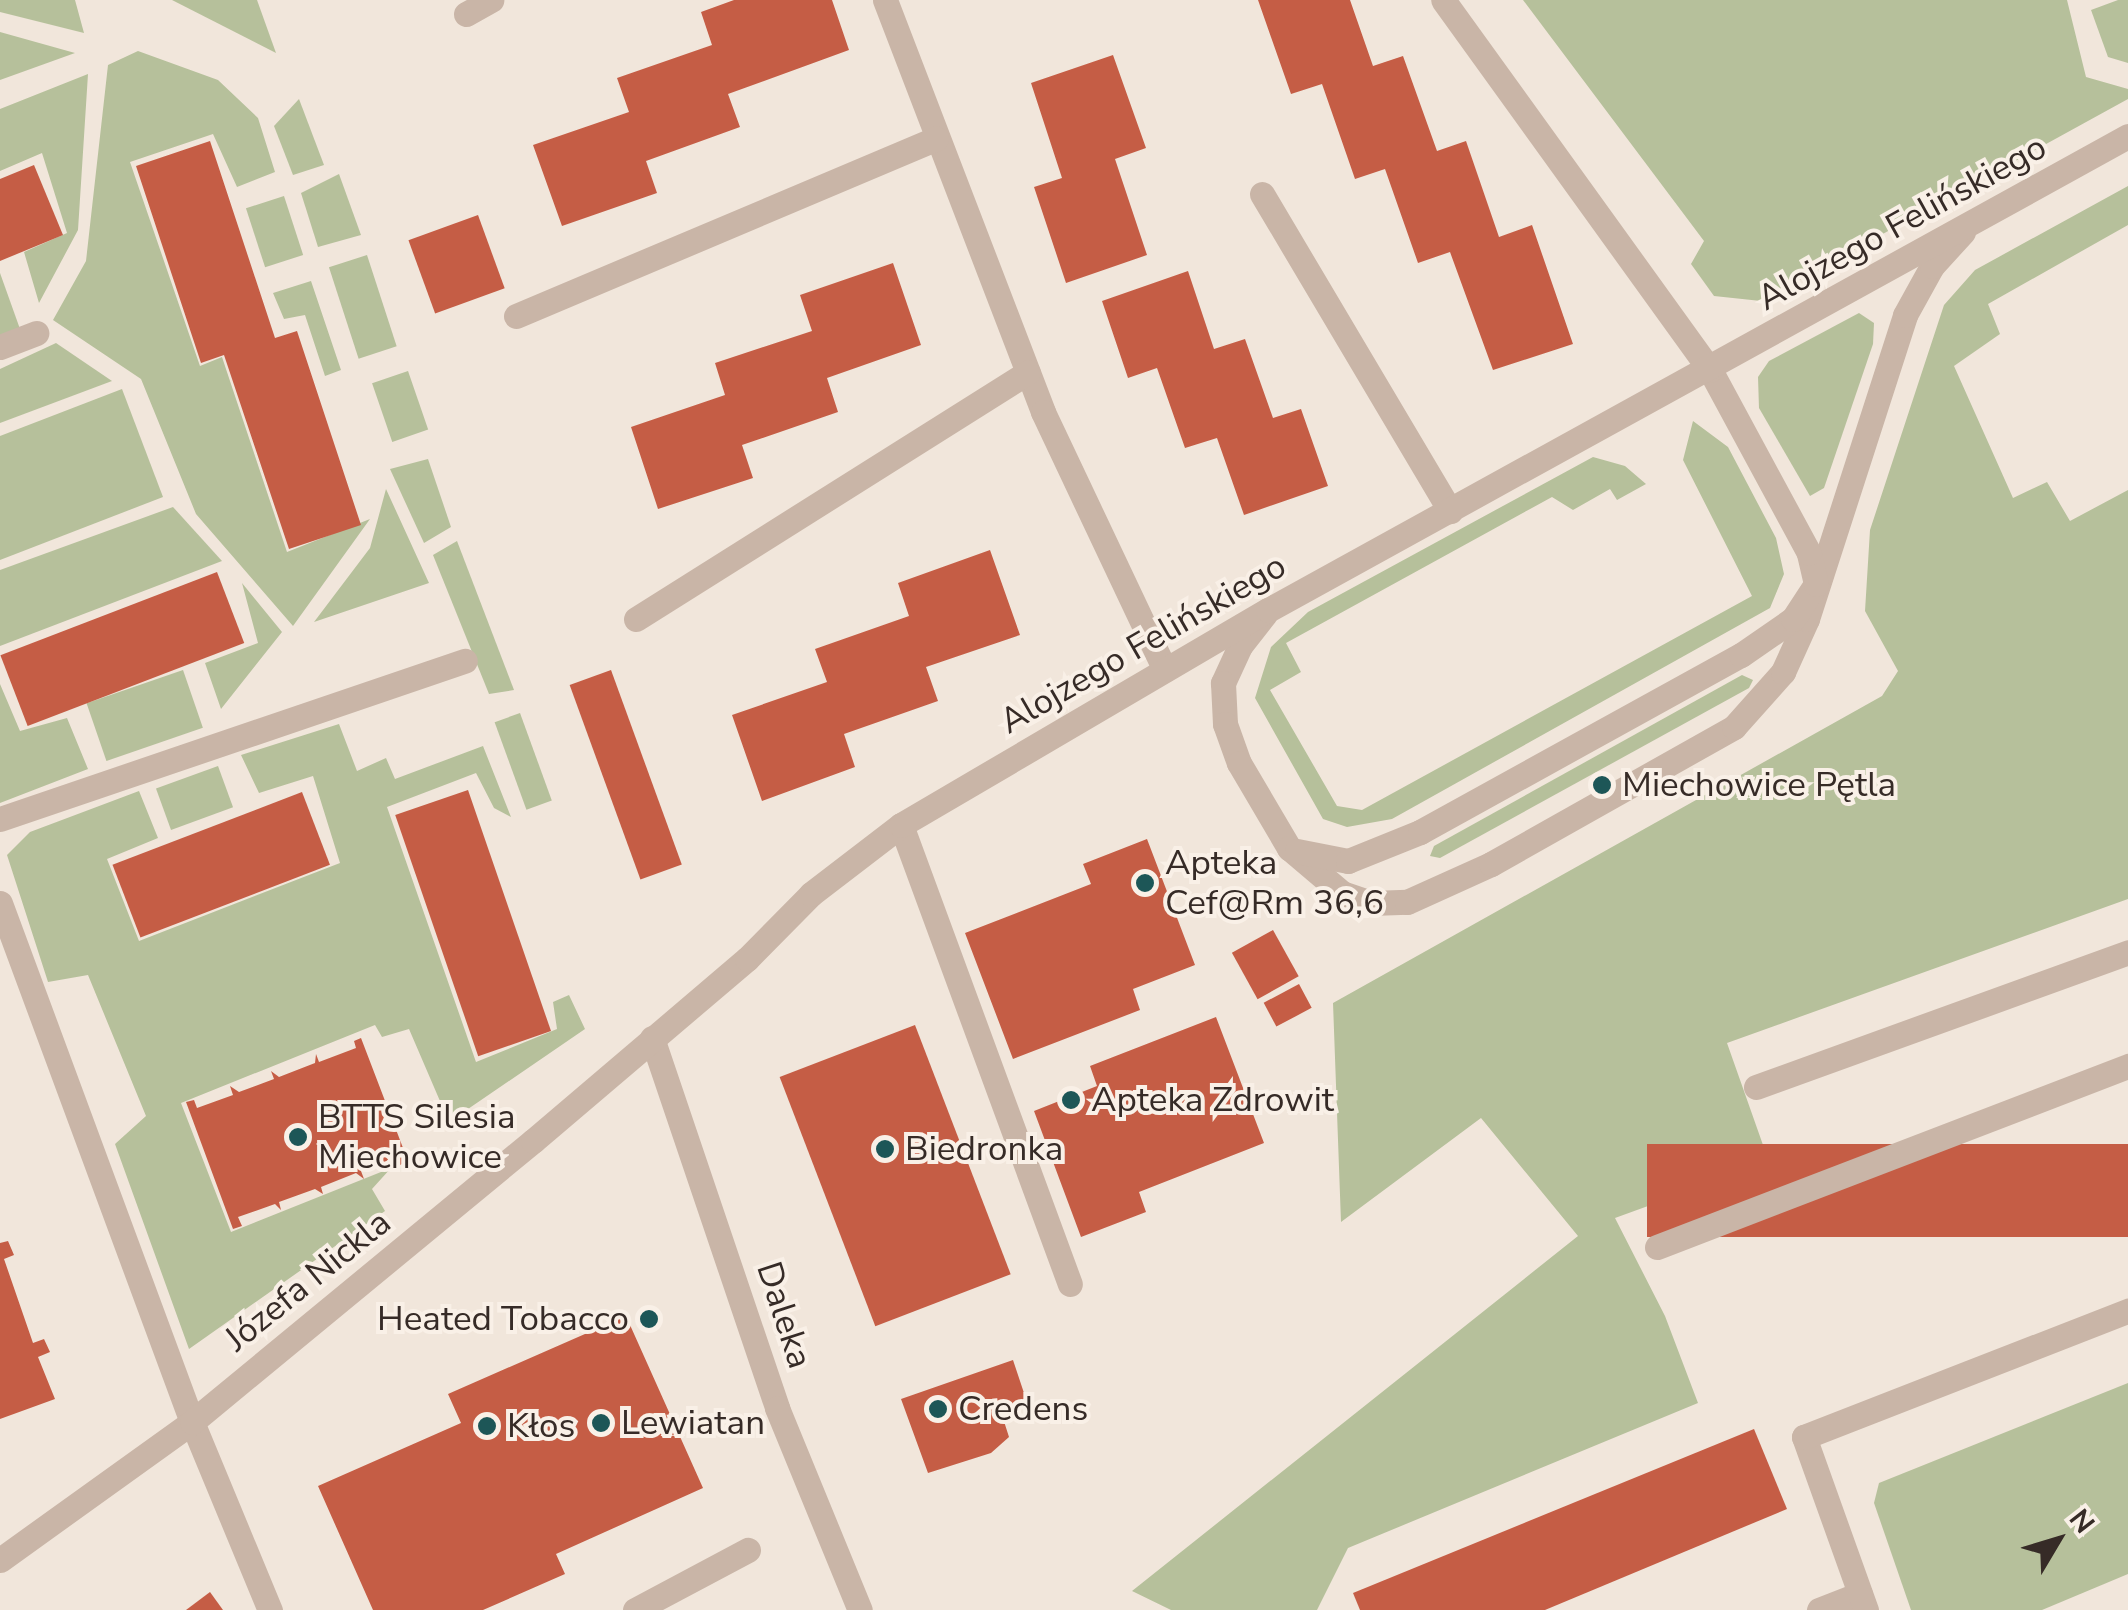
<!DOCTYPE html>
<meta charset="utf-8">
<style>
body{margin:0}
#map{position:relative;width:2128px;height:1610px;overflow:hidden;background:#f1e6db;font-family:"Nunito Sans",sans-serif}
div>[style]{position:absolute}
.green>*{inset:0;background:#b6c09b;transform-origin:0 0}
.building>*{inset:0;background:#c55d45;transform-origin:0 0}
.lane>*{height:25px;margin:-12.5px;padding:0 12.5px;transform-origin:12.5px;border-radius:12.5px;background:#c9b5a7}
.street>*{height:25px;margin:-12.5px;padding:0 12.5px;transform-origin:12.5px;border-radius:12.5px;background:#c9b5a7}
.dots>*{width:28px;height:28px;translate:-50% -50%;box-sizing:border-box;border:5px solid #f9f0e7;border-radius:50%}
span{translate:-50% -50%;white-space:nowrap;text-align:center;line-height:1.15;-webkit-text-stroke:8px #f9f0e7;paint-order:stroke}
.street-label{font-size:35px;color:#362b27}
.poi-label{font-size:35px;color:#362b27}
.left{translate:0 -50%;text-align:left}
.right{translate:-100% -50%;text-align:right}
.north{position:absolute;left:2008px;top:1490px;width:100px;height:100px;-webkit-text-stroke:8px #f9f0e7;paint-order:stroke;rotate:52deg;font-size:28px;font-weight:700;line-height:40px;text-align:center;color:#362b27}
.north::after{content:'';display:block;margin:auto;width:35px;height:45px;background:#362b27;clip-path:polygon(50% 0,100% 100%,50% 72%,0 100%)}
</style>
<div id="map">
<div class="green">
<div style="clip-path:polygon(0 0,75px 0,84px 33px,0 12px)"></div>
<div style="clip-path:polygon(172px 0,257px 0,276px 53px)"></div>
<div style="clip-path:polygon(1523px 0,2067px 0,2086px 77px,2128px 89px,2128px 99px,1761px 301px,1714px 296px,1691px 264px,1704px 241px)"></div>
<div style="clip-path:polygon(2118px 0,2128px 0,2128px 63px,2108px 57px,2091px 10px)"></div>
<div style="clip-path:polygon(0 32px,75px 53px,0 80px)"></div>
<div style="clip-path:polygon(138px 51px,218px 80px,258px 118px,275px 172px,237px 187px,213px 134px,130px 162px,200px 366px,222px 357px,287px 552px,370px 519px,293px 626px,196px 514px,141px 379px,53px 320px,86px 261px,108px 65px)"></div>
<div style="clip-path:polygon(88px 74px,78px 230px,39px 303px,24px 252px,67px 233px,42px 153px,0 171px,0 109px)"></div>
<div style="clip-path:polygon(299px 99px,324px 165px,293px 175px,274px 126px)"></div>
<div style="clip-path:polygon(339px 174px,361px 235px,318px 247px,301px 193px)"></div>
<div style="clip-path:polygon(2128px 186px,2128px 225px,1988px 304px,2000px 334px,1954px 366px,2013px 498px,2047px 482px,2070px 521px,2128px 490px,2128px 899px,1727px 1043px,1769px 1162px,1615px 1218px,1665px 1316px,1698px 1403px,1348px 1548px,1317px 1610px,1171px 1610px,1132px 1591px,1578px 1236px,1481px 1118px,1341px 1222px,1333px 1003px,1882px 696px,1898px 671px,1865px 611px,1870px 530px,1944px 305px,1975px 270px)"></div>
<div style="left:284px;top:196px;width:62px;height:40px;rotate:72deg"></div>
<div style="left:367px;top:255px;width:96px;height:40px;rotate:72deg"></div>
<div style="clip-path:polygon(0 273px,20px 329px,0 338px)"></div>
<div style="clip-path:polygon(311px 281px,341px 370px,325px 376px,305px 315px,284px 319px,273px 293px)"></div>
<div style="clip-path:polygon(1859px 313px,1874px 323px,1873px 344px,1824px 488px,1810px 496px,1759px 408px,1758px 377px,1769px 361px)"></div>
<div style="clip-path:polygon(56px 343px,112px 381px,0 423px,0 369px)"></div>
<div style="left:408px;top:371px;width:62px;height:38px;rotate:71deg"></div>
<div style="clip-path:polygon(122px 389px,163px 497px,0 560px,0 436px)"></div>
<div style="clip-path:polygon(1693px 421px,1728px 447px,1776px 538px,1784px 574px,1770px 608px,1392px 819px,1347px 827px,1323px 819px,1255px 698px,1271px 647px,1308px 612px,1593px 457px,1625px 466px,1646px 484px,1617px 500px,1610px 489px,1573px 510px,1552px 497px,1286px 643px,1301px 672px,1270px 690px,1337px 806px,1362px 810px,1752px 596px,1683px 460px)"></div>
<div style="clip-path:polygon(428px 459px,451px 527px,424px 543px,390px 469px)"></div>
<div style="clip-path:polygon(386px 489px,429px 583px,314px 622px,370px 548px)"></div>
<div style="clip-path:polygon(173px 507px,222px 561px,0 646px,0 570px)"></div>
<div style="clip-path:polygon(457px 541px,514px 690px,489px 694px,433px 555px)"></div>
<div style="clip-path:polygon(242px 583px,282px 632px,221px 709px,205px 663px,258px 643px)"></div>
<div style="left:183px;top:670px;width:61px;height:102px;rotate:71deg"></div>
<div style="clip-path:polygon(1742px 675px,1753px 680px,1749px 688px,1440px 858px,1430px 856px,1434px 846px)"></div>
<div style="clip-path:polygon(0 684px,20px 731px,67px 718px,88px 769px,0 803px)"></div>
<div style="left:520px;top:713px;width:93px;height:27px;rotate:70deg"></div>
<div style="clip-path:polygon(339px 724px,357px 771px,386px 758px,395px 779px,483px 746px,511px 817px,494px 808px,476px 773px,387px 807px,476px 1062px,557px 1029px,553px 1002px,569px 995px,585px 1029px,449px 1122px,409px 1029px,382px 1037px,375px 1025px,181px 1103px,231px 1232px,391px 1168px,372px 1189px,385px 1211px,189px 1349px,115px 1144px,146px 1116px,88px 975px,48px 982px,7px 855px,30px 832px,139px 791px,158px 838px,107px 859px,139px 941px,340px 863px,313px 776px,259px 793px,241px 755px)"></div>
<div style="left:218px;top:766px;width:44px;height:66px;rotate:70deg"></div>
<div style="clip-path:polygon(2128px 1383px,2128px 1574px,2042px 1610px,1911px 1610px,1874px 1503px,1879px 1483px)"></div>
</div>
<div class="building">
<div style="clip-path:polygon(734px 0,832px 0,849px 50px,728px 94px,740px 127px,646px 161px,657px 193px,562px 226px,533px 145px,629px 112px,617px 78px,712px 45px,701px 12px)"></div>
<div style="clip-path:polygon(1258px 0,1350px 0,1373px 66px,1403px 56px,1437px 151px,1466px 141px,1499px 237px,1532px 225px,1573px 344px,1493px 370px,1450px 252px,1418px 263px,1385px 169px,1355px 179px,1322px 84px,1291px 94px)"></div>
<div style="clip-path:polygon(1113px 55px,1146px 148px,1115px 159px,1147px 255px,1066px 283px,1034px 187px,1062px 178px,1031px 83px)"></div>
<div style="clip-path:polygon(210px 141px,275px 338px,297px 331px,361px 525px,289px 549px,224px 355px,201px 363px,136px 166px)"></div>
<div style="clip-path:polygon(34px 165px,63px 235px,0 261px,0 179px)"></div>
<div style="left:478px;top:215px;width:78px;height:74px;rotate:70deg"></div>
<div style="clip-path:polygon(893px 263px,921px 345px,827px 378px,838px 412px,742px 445px,753px 478px,658px 509px,631px 427px,725px 395px,715px 363px,812px 331px,800px 295px)"></div>
<div style="clip-path:polygon(1188px 271px,1214px 349px,1245px 339px,1273px 418px,1301px 409px,1328px 486px,1244px 515px,1217px 438px,1185px 448px,1157px 368px,1128px 378px,1102px 301px)"></div>
<div style="clip-path:polygon(990px 550px,1020px 635px,926px 667px,938px 701px,844px 734px,855px 767px,762px 801px,732px 715px,827px 682px,815px 649px,909px 616px,898px 583px)"></div>
<div style="left:217px;top:572px;width:76px;height:232px;rotate:69deg"></div>
<div style="left:611px;top:670px;width:207px;height:44px;rotate:70deg"></div>
<div style="left:468px;top:790px;width:255px;height:77px;rotate:71deg"></div>
<div style="left:302px;top:792px;width:78px;height:203px;rotate:69deg"></div>
<div style="clip-path:polygon(1147px 839px,1195px 965px,1133px 989px,1140px 1010px,1013px 1059px,965px 933px,1091px 884px,1083px 864px)"></div>
<div style="left:1273px;top:930px;width:53px;height:47px;rotate:61deg"></div>
<div style="left:1299px;top:984px;width:27px;height:40px;rotate:62deg"></div>
<div style="clip-path:polygon(1216px 1017px,1264px 1143px,1139px 1192px,1146px 1212px,1081px 1237px,1034px 1111px,1097px 1086px,1090px 1066px)"></div>
<div style="left:915px;top:1025px;width:267px;height:145px;rotate:69deg"></div>
<div style="clip-path:polygon(361px 1038px,408px 1161px,400px 1165px,397px 1157px,361px 1171px,364px 1179px,356px 1173px,321px 1187px,323px 1194px,315px 1189px,279px 1202px,281px 1210px,275px 1204px,238px 1217px,242px 1226px,233px 1229px,186px 1102px,194px 1100px,197px 1108px,233px 1095px,230px 1086px,239px 1092px,274px 1079px,271px 1071px,279px 1077px,315px 1063px,316px 1054px,319px 1062px,356px 1048px,354px 1041px)"></div>
<div style="left:2128px;top:1144px;width:93px;height:481px;rotate:90deg"></div>
<div style="clip-path:polygon(8px 1241px,14px 1255px,4px 1259px,33px 1343px,44px 1339px,50px 1352px,38px 1357px,55px 1399px,0 1419px,0 1243px)"></div>
<div style="clip-path:polygon(626px 1316px,703px 1488px,556px 1554px,565px 1574px,483px 1610px,373px 1610px,318px 1486px,461px 1423px,448px 1394px)"></div>
<div style="clip-path:polygon(1013px 1360px,1027px 1402px,1001px 1412px,1009px 1437px,991px 1453px,928px 1473px,901px 1399px)"></div>
<div style="clip-path:polygon(1754px 1429px,1787px 1509px,1545px 1610px,1360px 1610px,1353px 1593px)"></div>
<div style="clip-path:polygon(210px 1592px,223px 1610px,186px 1610px)"></div>
</div>
<div class="lane">
<div style="left:885px;top:0;width:441px;rotate:69deg"></div>
<div style="left:1043px;top:412px;width:285px;rotate:64.7deg"></div>
<div style="left:466px;top:14px;width:29px;rotate:-29deg"></div>
<div style="left:1262px;top:194px;width:369px;rotate:59.3deg"></div>
<div style="left:516px;top:316px;width:456px;rotate:-22.9deg"></div>
<div style="left:0;top:347px;width:39px;rotate:-21deg"></div>
<div style="left:1265px;top:614px;width:41px;rotate:128deg"></div>
<div style="left:1240px;top:646px;width:41px;rotate:114.7deg"></div>
<div style="left:1223px;top:683px;width:41px;rotate:87.2deg"></div>
<div style="left:1225px;top:724px;width:41px;rotate:70.3deg"></div>
<div style="left:1239px;top:763px;width:99px;rotate:59.5deg"></div>
<div style="left:1289px;top:848px;width:70px;rotate:40.3deg"></div>
<div style="left:1342px;top:893px;width:31px;rotate:19deg"></div>
<div style="left:1371px;top:903px;width:36px;rotate:-2deg"></div>
<div style="left:1407px;top:902px;width:92px;rotate:-24.3deg"></div>
<div style="left:1491px;top:864px;width:279px;rotate:-29.4deg"></div>
<div style="left:1734px;top:727px;width:74px;rotate:-48.3deg"></div>
<div style="left:1783px;top:672px;width:58px;rotate:-65.6deg"></div>
<div style="left:1807px;top:619px;width:319px;rotate:-72.1deg"></div>
<div style="left:1905px;top:315px;width:56px;rotate:-61.1deg"></div>
<div style="left:1932px;top:266px;width:46px;rotate:-47.6deg"></div>
<div style="left:636px;top:619px;width:463px;rotate:-32.2deg"></div>
<div style="left:0;top:819px;width:491px;rotate:-18.8deg"></div>
<div style="left:901px;top:825px;width:489px;rotate:69.8deg"></div>
<div style="left:1297px;top:851px;width:52px;rotate:11.1deg"></div>
<div style="left:1348px;top:861px;width:78px;rotate:-21.9deg"></div>
<div style="left:1420px;top:832px;width:367px;rotate:-28.9deg"></div>
<div style="left:1741px;top:655px;width:63px;rotate:-34.7deg"></div>
<div style="left:1793px;top:619px;width:42px;rotate:-56.7deg"></div>
<div style="left:1816px;top:584px;width:32px;rotate:-103deg"></div>
<div style="left:1809px;top:553px;width:208px;rotate:-118.4deg"></div>
<div style="left:1710px;top:370px;width:456px;rotate:-125.8deg"></div>
<div style="left:1756px;top:1087px;width:396px;rotate:-19.9deg"></div>
<div style="left:1657px;top:1247px;width:505px;rotate:-21.02deg"></div>
<div style="left:192px;top:1422px;width:204px;rotate:67.5deg"></div>
<div style="left:635px;top:1610px;width:128px;rotate:-28deg"></div>
</div>
<div class="street">
<div style="left:0;top:903px;width:553px;rotate:69.7deg"></div>
<div style="left:652px;top:1038px;width:391px;rotate:71.3deg"></div>
<div style="left:777px;top:1408px;width:218px;rotate:67.7deg"></div>
<div style="left:0;top:1560px;width:236px;rotate:-35.7deg"></div>
<div style="left:192px;top:1422px;width:442px;rotate:-39.5deg"></div>
<div style="left:533px;top:1141px;width:281px;rotate:-40.4deg"></div>
<div style="left:747px;top:959px;width:91px;rotate:-45.4deg"></div>
<div style="left:811px;top:894px;width:113px;rotate:-37.5deg"></div>
<div style="left:901px;top:825px;width:425px;rotate:-30.4deg"></div>
<div style="left:1268px;top:610px;width:982px;rotate:-28.86deg"></div>
<div style="left:1819px;top:1610px;width:44px;rotate:-21.3deg"></div>
<div style="left:1866px;top:1610px;width:184px;rotate:-109.7deg"></div>
<div style="left:1804px;top:1437px;width:348px;rotate:-21.3deg"></div>
</div>
<div class="dots">
<div style="left:1602px;top:785px;background:#1d5657"></div>
<div style="left:1145px;top:883px;background:#1d5657"></div>
<div style="left:1071px;top:1100px;background:#1d5657"></div>
<div style="left:298px;top:1137px;background:#1d5657"></div>
<div style="left:885px;top:1149px;background:#1d5657"></div>
<div style="left:649px;top:1319px;background:#1d5657"></div>
<div style="left:938px;top:1409px;background:#1d5657"></div>
<div style="left:601px;top:1423px;background:#1d5657"></div>
<div style="left:487px;top:1426px;background:#1d5657"></div>
</div>
<div class="street-label">
<span style="left:1902px;top:223px;rotate:-29deg">Alojzego Felińskiego</span>
<span style="left:1143px;top:644px;rotate:-30deg">Alojzego Felińskiego</span>
<span style="left:308px;top:1281px;rotate:-39deg">Józefa Nickla</span>
<span style="left:784px;top:1315px;rotate:72deg">Daleka</span>
</div>
<div class="poi-label">
<span class="left" style="left:1622px;top:785px">Miechowice Pętla</span>
<span class="left" style="left:1165px;top:883px">Apteka<br>Cef@Rm 36,6</span>
<span class="left" style="left:1091px;top:1100px">Apteka Zdrowit</span>
<span class="left" style="left:318px;top:1137px">BTTS Silesia<br>Miechowice</span>
<span class="left" style="left:905px;top:1149px">Biedronka</span>
<span class="right" style="left:629px;top:1319px">Heated Tobacco</span>
<span class="left" style="left:958px;top:1409px">Credens</span>
<span class="left" style="left:621px;top:1423px">Lewiatan</span>
<span class="left" style="left:507px;top:1426px">Kłos</span>
</div>
<div class="north">N</div>
</div>
